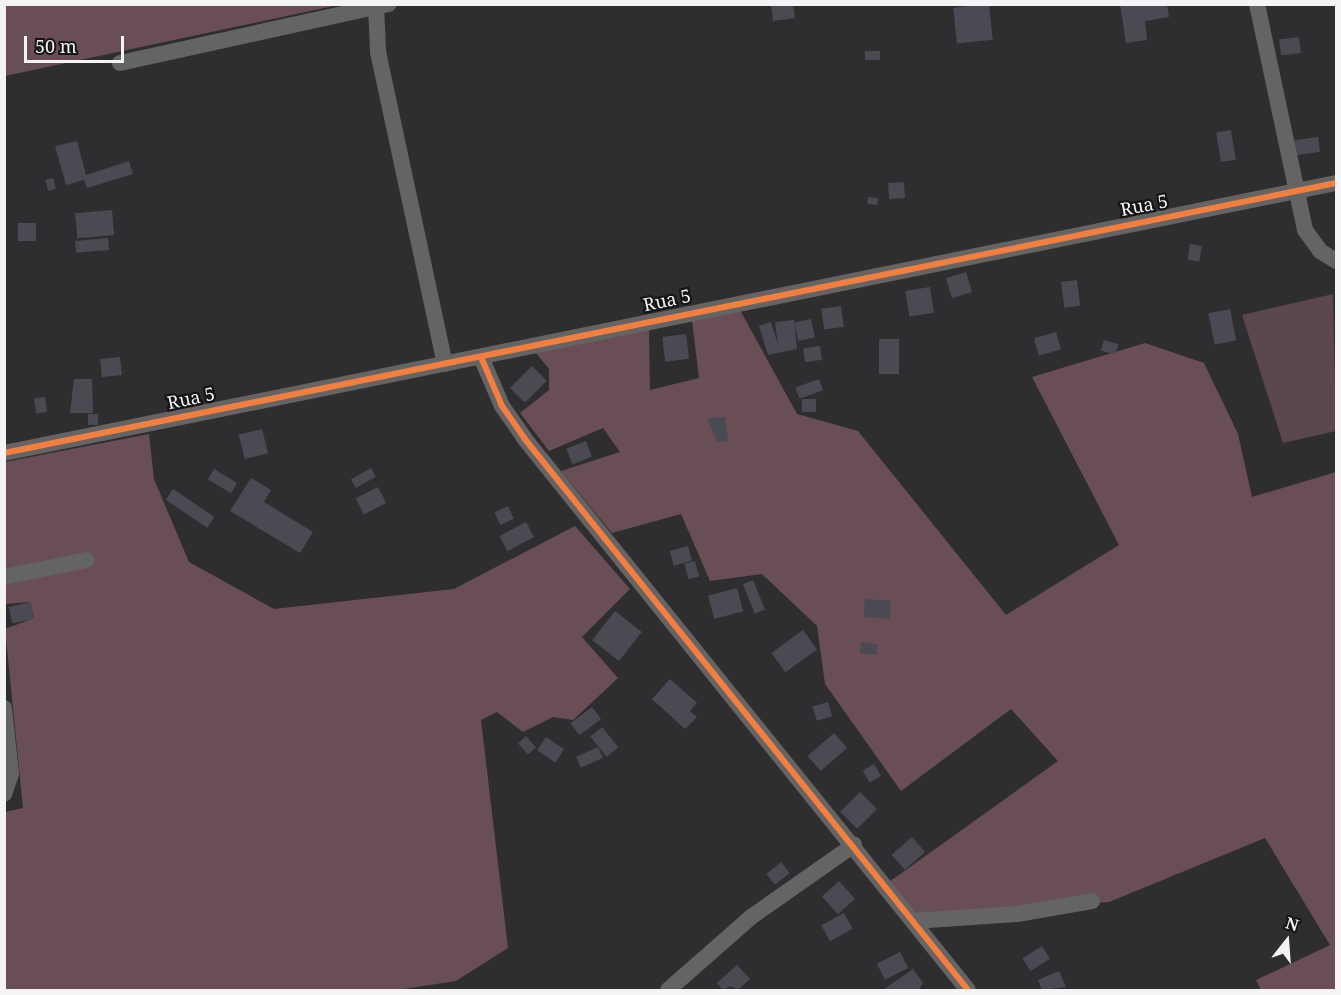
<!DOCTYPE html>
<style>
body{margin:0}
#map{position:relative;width:1341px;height:995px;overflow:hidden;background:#2e2d30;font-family:"Noto Serif",serif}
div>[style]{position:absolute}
.green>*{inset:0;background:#5b474d}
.forest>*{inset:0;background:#6a4e55}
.building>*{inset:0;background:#4a4b52;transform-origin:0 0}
.minor>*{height:16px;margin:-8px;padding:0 8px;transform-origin:8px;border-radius:8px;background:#646465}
.cycleway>*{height:6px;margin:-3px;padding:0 3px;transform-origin:3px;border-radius:3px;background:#f27e40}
span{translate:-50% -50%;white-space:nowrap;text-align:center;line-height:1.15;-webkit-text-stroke:4.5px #151517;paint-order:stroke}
.street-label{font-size:18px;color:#f4f4f7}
.frame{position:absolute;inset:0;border:6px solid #f4f4f7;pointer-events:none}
.north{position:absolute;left:1257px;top:911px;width:60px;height:60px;-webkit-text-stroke:4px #151517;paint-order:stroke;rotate:17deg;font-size:16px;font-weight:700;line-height:24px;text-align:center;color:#f4f4f7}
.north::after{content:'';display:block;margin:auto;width:21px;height:27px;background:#f4f4f7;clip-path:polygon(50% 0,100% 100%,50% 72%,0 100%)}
.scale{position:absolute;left:24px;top:36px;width:100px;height:27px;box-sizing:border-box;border:3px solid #f4f4f7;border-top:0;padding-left:8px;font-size:18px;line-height:21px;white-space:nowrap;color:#f4f4f7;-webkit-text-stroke:4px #151517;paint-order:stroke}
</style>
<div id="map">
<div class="green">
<div style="clip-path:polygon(1333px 294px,1336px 431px,1283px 443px,1242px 315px)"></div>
</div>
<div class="forest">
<div style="clip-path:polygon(5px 4px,338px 4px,338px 5px,5px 76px)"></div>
<div style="clip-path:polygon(740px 310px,797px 414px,858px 431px,1006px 615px,1119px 545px,1032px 377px,1145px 343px,1204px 363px,1238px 434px,1252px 497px,1336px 472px,1336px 990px,1261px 990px,1256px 980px,1330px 945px,1265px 838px,1109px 902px,919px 916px,889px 882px,1058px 761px,1011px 709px,901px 791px,825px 684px,817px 626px,762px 574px,710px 581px,681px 514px,612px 533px,561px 471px,620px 452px,603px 428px,549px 451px,520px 413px,549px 390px,549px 369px,535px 352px,649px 328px,650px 390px,699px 378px,692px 321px)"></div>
<div style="clip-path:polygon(149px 434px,154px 479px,189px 562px,274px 609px,454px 589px,575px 526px,630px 589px,582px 637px,618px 678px,573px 720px,553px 717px,523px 732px,497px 712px,481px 720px,508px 948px,456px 981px,397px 990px,5px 990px,5px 812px,23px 808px,5px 629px,34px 618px,30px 602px,5px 604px,5px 462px)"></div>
</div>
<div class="building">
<div style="clip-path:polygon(771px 4px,793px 4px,795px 18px,773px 21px)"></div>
<div style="left:989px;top:4px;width:36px;height:36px;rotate:84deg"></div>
<div style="clip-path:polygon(1120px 4px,1167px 4px,1169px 17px,1145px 21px,1147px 40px,1126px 43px)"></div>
<div style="left:1299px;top:37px;width:16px;height:20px;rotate:83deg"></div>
<div style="left:880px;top:51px;width:9px;height:15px;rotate:90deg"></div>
<div style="left:1231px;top:130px;width:30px;height:15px;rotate:81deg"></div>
<div style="left:1318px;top:137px;width:15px;height:24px;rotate:82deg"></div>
<div style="clip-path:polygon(77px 141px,86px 175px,129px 161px,133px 174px,87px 188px,84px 180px,66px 185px,55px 146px)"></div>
<div style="left:53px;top:178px;width:11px;height:8px;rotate:75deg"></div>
<div style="left:904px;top:182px;width:16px;height:16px;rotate:86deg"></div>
<div style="left:868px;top:197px;width:10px;height:7px;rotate:6deg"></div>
<div style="left:112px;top:210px;width:25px;height:37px;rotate:85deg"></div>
<div style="left:18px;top:223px;width:18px;height:18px"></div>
<div style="left:108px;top:238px;width:12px;height:33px;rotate:85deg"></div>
<div style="left:1190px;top:244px;width:12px;height:16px;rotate:9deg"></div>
<div style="left:966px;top:272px;width:21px;height:21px;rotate:73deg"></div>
<div style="left:1077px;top:280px;width:26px;height:16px;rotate:83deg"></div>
<div style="left:930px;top:287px;width:26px;height:25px;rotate:81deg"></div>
<div style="left:841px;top:306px;width:21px;height:20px;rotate:82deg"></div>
<div style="left:1230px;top:309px;width:32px;height:22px;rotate:79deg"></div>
<div style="left:811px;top:319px;width:19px;height:17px;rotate:78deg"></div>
<div style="clip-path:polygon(794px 320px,797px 349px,768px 355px,759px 326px,771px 322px,778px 345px,775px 322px)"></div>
<div style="left:1056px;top:332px;width:18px;height:23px;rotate:74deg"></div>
<div style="left:686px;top:334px;width:25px;height:24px;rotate:83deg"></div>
<div style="left:879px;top:339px;width:20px;height:35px"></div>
<div style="left:1104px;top:340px;width:15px;height:11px;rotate:16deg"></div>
<div style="left:820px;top:346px;width:14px;height:17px;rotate:82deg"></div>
<div style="left:120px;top:357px;width:18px;height:20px;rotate:84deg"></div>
<div style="left:532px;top:366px;width:21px;height:31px;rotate:45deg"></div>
<div style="clip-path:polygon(74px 379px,92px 379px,93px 413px,70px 413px)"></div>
<div style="left:819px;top:379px;width:12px;height:25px;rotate:70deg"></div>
<div style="left:45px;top:397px;width:15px;height:11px;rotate:82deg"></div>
<div style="left:802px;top:399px;width:14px;height:13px"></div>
<div style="left:88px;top:414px;width:10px;height:11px"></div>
<div style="clip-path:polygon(725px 417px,728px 441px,717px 442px,707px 419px)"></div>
<div style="left:262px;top:429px;width:25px;height:24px;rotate:76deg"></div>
<div style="left:586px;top:441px;width:17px;height:21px;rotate:69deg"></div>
<div style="left:371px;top:468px;width:10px;height:23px;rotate:61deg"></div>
<div style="left:214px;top:469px;width:27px;height:12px;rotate:31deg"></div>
<div style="clip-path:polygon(251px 478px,271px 490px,264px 502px,313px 532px,300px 553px,230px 511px)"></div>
<div style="left:378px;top:487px;width:18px;height:25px;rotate:63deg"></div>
<div style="left:173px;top:489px;width:50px;height:13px;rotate:34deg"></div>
<div style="left:508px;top:506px;width:14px;height:15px;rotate:65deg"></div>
<div style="left:526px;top:522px;width:17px;height:30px;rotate:62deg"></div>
<div style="left:688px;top:546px;width:15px;height:19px;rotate:74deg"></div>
<div style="left:695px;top:561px;width:16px;height:11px;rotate:75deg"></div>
<div style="left:753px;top:580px;width:32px;height:11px;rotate:68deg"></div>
<div style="left:737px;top:588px;width:24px;height:30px;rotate:75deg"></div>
<div style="left:865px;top:599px;width:26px;height:18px;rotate:4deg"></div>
<div style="left:30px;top:602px;width:17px;height:22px;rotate:77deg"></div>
<div style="left:615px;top:611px;width:34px;height:37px;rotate:38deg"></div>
<div style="left:803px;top:630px;width:24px;height:39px;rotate:54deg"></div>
<div style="left:861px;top:642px;width:17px;height:11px;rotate:7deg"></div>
<div style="clip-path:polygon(670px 679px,697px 703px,690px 711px,697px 717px,685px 729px,652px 699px)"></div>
<div style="left:828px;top:702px;width:15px;height:16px;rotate:74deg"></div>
<div style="left:592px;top:707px;width:15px;height:27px;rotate:53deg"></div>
<div style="left:602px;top:727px;width:26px;height:15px;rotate:51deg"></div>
<div style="left:834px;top:733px;width:20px;height:35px;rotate:49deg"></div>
<div style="left:526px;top:736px;width:15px;height:11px;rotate:48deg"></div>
<div style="left:546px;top:737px;width:22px;height:16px;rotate:34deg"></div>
<div style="left:598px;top:747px;width:12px;height:24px;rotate:66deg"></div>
<div style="left:874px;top:764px;width:14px;height:13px;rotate:60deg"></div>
<div style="left:860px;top:792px;width:24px;height:28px;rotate:45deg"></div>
<div style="left:912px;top:837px;width:20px;height:27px;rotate:49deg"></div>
<div style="left:781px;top:862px;width:14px;height:19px;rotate:51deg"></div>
<div style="left:839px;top:881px;width:24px;height:23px;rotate:48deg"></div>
<div style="left:844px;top:913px;width:18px;height:26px;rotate:61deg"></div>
<div style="left:1042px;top:946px;width:15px;height:23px;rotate:58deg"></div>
<div style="left:900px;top:952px;width:18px;height:26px;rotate:63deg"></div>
<div style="clip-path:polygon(737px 965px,750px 979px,738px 990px,731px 986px,723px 990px,717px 983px)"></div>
<div style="clip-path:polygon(913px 969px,923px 983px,919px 990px,883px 990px)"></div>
<div style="clip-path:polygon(1059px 971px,1066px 987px,1042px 990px,1038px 980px)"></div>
</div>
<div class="minor">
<div style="left:376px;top:4px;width:48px;rotate:87.6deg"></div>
<div style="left:378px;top:52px;width:319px;rotate:77.9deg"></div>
<div style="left:1257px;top:4px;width:231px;rotate:78deg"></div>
<div style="left:1305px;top:230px;width:26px;rotate:54deg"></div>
<div style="left:1320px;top:251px;width:19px;rotate:32deg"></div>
<div style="left:120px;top:63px;width:275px;rotate:-12.4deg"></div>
<div style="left:481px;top:357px;width:53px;rotate:66.8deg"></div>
<div style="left:502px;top:406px;width:39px;rotate:55deg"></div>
<div style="left:524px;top:438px;width:708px;rotate:51.19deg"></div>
<div style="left:4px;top:453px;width:1359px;rotate:-11.46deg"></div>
<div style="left:4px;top:577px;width:84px;rotate:-11.7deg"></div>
<div style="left:4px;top:708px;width:66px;rotate:83.9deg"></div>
<div style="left:11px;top:774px;width:21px;rotate:109deg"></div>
<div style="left:913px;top:921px;width:104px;rotate:-3.9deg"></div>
<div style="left:1017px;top:914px;width:76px;rotate:-9.8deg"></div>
<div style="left:668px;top:990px;width:111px;rotate:-41.3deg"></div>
<div style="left:751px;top:917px;width:126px;rotate:-35deg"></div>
</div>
<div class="cycleway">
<div style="left:481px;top:357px;width:53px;rotate:66.8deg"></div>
<div style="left:502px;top:406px;width:39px;rotate:55deg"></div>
<div style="left:524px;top:438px;width:708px;rotate:51.19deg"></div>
<div style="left:4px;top:453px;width:1359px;rotate:-11.46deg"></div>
</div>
<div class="street-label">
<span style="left:1144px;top:205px;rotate:-11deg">Rua 5</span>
<span style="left:667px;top:300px;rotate:-12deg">Rua 5</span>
<span style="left:191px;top:398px;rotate:-12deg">Rua 5</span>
</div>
<div class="frame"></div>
<div class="north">N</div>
<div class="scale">50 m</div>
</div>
